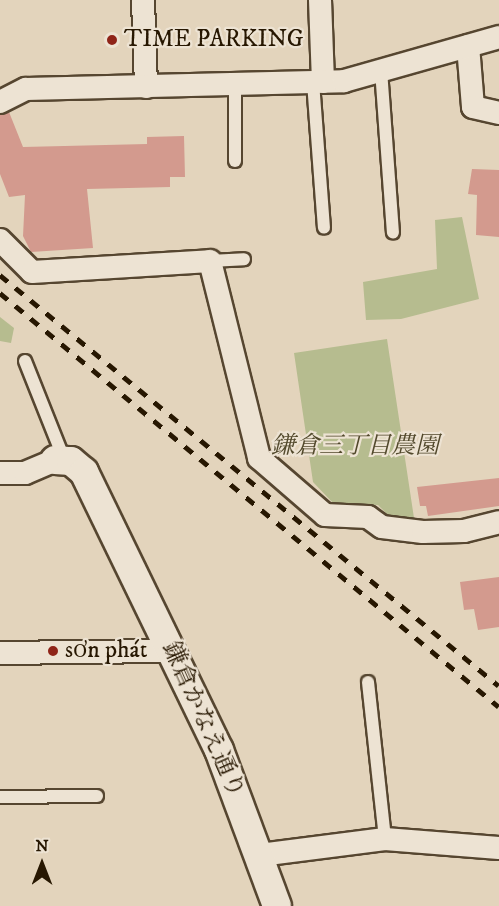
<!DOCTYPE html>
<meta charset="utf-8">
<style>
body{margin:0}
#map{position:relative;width:499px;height:906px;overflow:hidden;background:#e3d4bc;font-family:"IM FELL DW Pica","Noto Serif JP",serif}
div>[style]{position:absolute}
.green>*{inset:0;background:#b6bc8f}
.building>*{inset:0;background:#d39a8e}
.roads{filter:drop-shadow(2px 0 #564630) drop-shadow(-2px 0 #564630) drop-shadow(0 2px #564630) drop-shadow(0 -2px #564630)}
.service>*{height:12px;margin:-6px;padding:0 6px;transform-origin:6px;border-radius:6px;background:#ede3d3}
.minor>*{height:22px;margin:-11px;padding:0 11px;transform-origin:11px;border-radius:11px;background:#ede3d3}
.tertiary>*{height:28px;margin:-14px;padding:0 14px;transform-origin:14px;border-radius:14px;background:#ede3d3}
.rail>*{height:4.5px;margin-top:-2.25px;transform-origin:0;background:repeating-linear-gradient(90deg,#271701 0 10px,transparent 0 20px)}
.dots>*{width:16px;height:16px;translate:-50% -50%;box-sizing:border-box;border:3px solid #ede3d3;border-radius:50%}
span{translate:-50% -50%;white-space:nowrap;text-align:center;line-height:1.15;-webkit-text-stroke:4.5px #ede3d3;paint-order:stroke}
.poi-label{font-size:24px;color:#271701}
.left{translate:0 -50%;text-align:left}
.park-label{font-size:24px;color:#52492c;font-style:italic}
.street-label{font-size:24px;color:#271701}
.north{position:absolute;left:12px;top:834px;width:60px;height:60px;-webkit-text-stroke:4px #ede3d3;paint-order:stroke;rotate:0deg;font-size:16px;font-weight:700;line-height:24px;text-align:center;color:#271701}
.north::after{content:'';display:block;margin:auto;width:21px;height:27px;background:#271701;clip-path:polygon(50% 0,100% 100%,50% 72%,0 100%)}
</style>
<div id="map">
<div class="green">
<div style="clip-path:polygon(462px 217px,479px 299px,401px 319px,366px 320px,363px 282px,437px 269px,435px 220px)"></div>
<div style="clip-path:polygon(0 317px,14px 328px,11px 343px,0 341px)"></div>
<div style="clip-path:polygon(387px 339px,414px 518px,389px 516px,378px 505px,333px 503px,313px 482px,294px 353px)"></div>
</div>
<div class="building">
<div style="clip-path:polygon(9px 112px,23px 147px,147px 144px,147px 137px,184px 136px,185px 177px,170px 177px,170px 187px,87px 189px,93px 248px,31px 252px,23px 236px,25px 195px,9px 197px,0 174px,0 115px)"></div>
<div style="clip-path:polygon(472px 169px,499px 170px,499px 237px,476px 235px,477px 195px,468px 194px)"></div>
<div style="clip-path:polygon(499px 478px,499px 506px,428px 516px,426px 506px,420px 506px,417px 487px)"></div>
<div style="clip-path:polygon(499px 577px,499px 627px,478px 630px,474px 609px,464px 610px,460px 582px)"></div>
</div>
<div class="roads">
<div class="service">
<div style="left:381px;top:70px;width:163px;rotate:85.8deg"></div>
<div style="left:313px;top:82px;width:146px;rotate:85.7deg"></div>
<div style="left:235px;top:85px;width:76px;rotate:90deg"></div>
<div style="left:210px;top:261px;width:34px;rotate:-3deg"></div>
<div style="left:25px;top:361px;width:105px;rotate:68.3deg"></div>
<div style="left:368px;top:682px;width:158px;rotate:83.8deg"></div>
<div style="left:0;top:797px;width:97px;rotate:-0.6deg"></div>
</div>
<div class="minor">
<div style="left:143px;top:0;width:87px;rotate:88deg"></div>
<div style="left:320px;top:0;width:82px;rotate:87.9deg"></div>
<div style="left:468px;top:46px;width:61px;rotate:85.3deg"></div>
<div style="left:473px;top:107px;width:27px;rotate:13deg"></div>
<div style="left:0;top:102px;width:29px;rotate:-27deg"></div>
<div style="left:26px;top:89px;width:318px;rotate:-1.4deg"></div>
<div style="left:344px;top:81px;width:161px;rotate:-15.8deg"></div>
<div style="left:0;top:240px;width:45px;rotate:45deg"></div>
<div style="left:32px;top:272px;width:178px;rotate:-3.5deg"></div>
<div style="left:210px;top:261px;width:203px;rotate:76deg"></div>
<div style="left:259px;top:458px;width:87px;rotate:40.8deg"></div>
<div style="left:325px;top:515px;width:43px;rotate:2.7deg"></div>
<div style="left:368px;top:517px;width:17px;rotate:36deg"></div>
<div style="left:382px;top:527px;width:41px;rotate:7deg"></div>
<div style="left:423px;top:532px;width:41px;rotate:-1.4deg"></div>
<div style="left:464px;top:531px;width:36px;rotate:-14deg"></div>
<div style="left:0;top:473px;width:25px"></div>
<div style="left:25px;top:473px;width:33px;rotate:-23deg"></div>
<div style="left:0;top:653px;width:174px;rotate:-0.7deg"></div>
<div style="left:260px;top:855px;width:126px;rotate:-7.3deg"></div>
<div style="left:385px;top:839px;width:114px;rotate:4.5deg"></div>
</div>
<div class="tertiary">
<div style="left:55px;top:460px;width:16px;rotate:4deg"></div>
<div style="left:71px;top:461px;width:17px;rotate:40deg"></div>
<div style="left:84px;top:472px;width:309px;rotate:64.1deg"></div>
<div style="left:219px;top:750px;width:166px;rotate:69.6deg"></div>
</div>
</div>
<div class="rail">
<div style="left:0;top:275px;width:646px;rotate:39.48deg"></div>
<div style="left:0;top:293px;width:648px;rotate:39.68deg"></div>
</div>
<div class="dots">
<div style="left:112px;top:40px;background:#8f2418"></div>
<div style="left:53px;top:651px;background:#8f2418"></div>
</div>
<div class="poi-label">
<span class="left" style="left:124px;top:40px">TIME PARKING</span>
<span class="left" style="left:65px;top:651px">sơn phát</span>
</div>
<div class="park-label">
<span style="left:355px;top:447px">鎌倉三丁目農園</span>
</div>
<div class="street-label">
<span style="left:203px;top:720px;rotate:66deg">鎌倉かなえ通り</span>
</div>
<div class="north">N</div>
</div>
